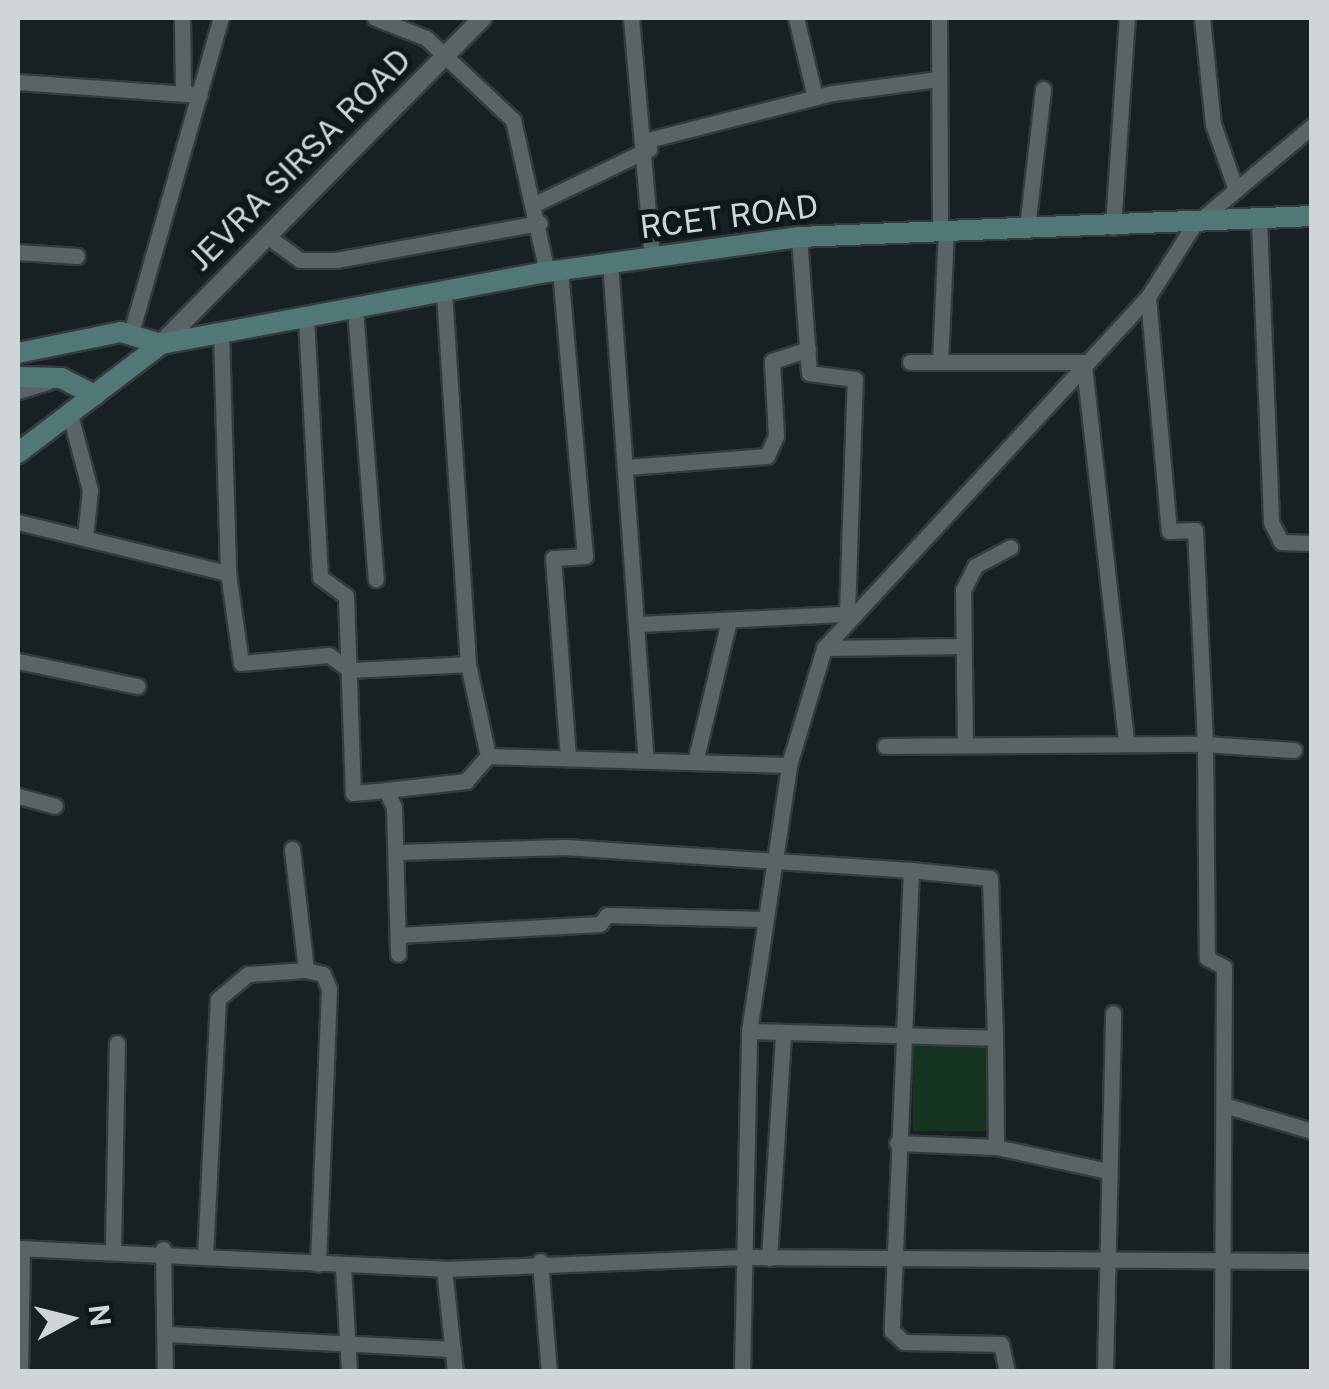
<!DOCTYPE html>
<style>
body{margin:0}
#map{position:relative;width:1329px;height:1389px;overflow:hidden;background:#172022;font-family:"Public Sans",sans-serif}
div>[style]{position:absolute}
.green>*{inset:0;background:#14341f;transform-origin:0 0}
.roads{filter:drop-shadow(2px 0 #353b3d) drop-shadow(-2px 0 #353b3d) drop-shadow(0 2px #353b3d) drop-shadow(0 -2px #353b3d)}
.minor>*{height:15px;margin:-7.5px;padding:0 7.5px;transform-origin:7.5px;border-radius:7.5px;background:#5a6467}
.tertiary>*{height:18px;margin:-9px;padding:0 9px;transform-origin:9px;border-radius:9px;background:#5a6467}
.secondary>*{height:20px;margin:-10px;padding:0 10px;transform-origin:10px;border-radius:10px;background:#507877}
span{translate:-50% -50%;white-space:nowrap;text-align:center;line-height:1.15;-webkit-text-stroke:10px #0e1719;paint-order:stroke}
.street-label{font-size:32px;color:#d0d5d7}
.frame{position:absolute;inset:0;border:20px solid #d0d5d7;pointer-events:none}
.north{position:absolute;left:20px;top:1269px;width:100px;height:100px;-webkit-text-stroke:8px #0e1719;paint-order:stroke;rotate:83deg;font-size:28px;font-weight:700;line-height:40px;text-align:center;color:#d0d5d7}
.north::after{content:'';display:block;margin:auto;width:35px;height:45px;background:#d0d5d7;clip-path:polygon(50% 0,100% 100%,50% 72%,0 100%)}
</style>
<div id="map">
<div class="green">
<div style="left:913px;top:1045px;width:74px;height:86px"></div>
</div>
<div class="roads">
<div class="minor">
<div style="left:182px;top:18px;width:76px;rotate:89.2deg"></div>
<div style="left:375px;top:18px;width:55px;rotate:21.4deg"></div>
<div style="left:426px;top:38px;width:120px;rotate:43.3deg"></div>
<div style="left:513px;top:120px;width:156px;rotate:77.4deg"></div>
<div style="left:631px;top:18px;width:240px;rotate:85deg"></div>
<div style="left:796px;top:18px;width:81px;rotate:76.5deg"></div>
<div style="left:939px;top:18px;width:211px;rotate:89.7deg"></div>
<div style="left:1202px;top:18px;width:107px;rotate:84.1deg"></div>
<div style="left:1213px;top:124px;width:70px;rotate:70.8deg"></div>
<div style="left:18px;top:82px;width:182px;rotate:4.1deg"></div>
<div style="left:648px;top:140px;width:191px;rotate:-14.3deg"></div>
<div style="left:833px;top:93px;width:106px;rotate:-7.6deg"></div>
<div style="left:535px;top:204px;width:127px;rotate:-25.8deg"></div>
<div style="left:1259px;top:220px;width:302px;rotate:87.7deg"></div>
<div style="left:1271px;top:522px;width:22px;rotate:63deg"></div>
<div style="left:1281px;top:542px;width:31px;rotate:2deg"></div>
<div style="left:1113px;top:227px;width:209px;rotate:-86.2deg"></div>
<div style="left:1027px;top:228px;width:140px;rotate:-83.4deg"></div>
<div style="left:267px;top:236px;width:41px;rotate:36deg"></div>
<div style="left:300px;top:260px;width:36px"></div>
<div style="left:336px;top:260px;width:207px;rotate:-10.3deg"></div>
<div style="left:18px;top:252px;width:59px;rotate:3.9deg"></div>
<div style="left:610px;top:262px;width:499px;rotate:85.9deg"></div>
<div style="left:560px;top:270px;width:287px;rotate:85deg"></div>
<div style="left:585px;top:556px;width:32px;rotate:176deg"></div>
<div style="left:553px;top:558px;width:201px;rotate:85.7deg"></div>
<div style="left:1148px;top:297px;width:235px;rotate:84.9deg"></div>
<div style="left:1169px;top:531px;width:26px;rotate:-2deg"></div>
<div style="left:1195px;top:530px;width:214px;rotate:87.3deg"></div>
<div style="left:1205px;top:744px;width:89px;rotate:3.9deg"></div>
<div style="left:355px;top:309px;width:271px;rotate:85.6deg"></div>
<div style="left:306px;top:318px;width:259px;rotate:86.9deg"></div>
<div style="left:320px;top:577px;width:32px;rotate:36deg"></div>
<div style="left:346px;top:596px;width:197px;rotate:88deg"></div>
<div style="left:353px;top:793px;width:33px;rotate:-5deg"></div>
<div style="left:386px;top:790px;width:19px;rotate:65deg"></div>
<div style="left:394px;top:807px;width:147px;rotate:88.4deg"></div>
<div style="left:131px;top:333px;width:328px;rotate:-74.1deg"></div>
<div style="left:221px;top:333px;width:240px;rotate:88.3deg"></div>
<div style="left:910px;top:362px;width:178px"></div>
<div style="left:940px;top:362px;width:133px;rotate:-87.4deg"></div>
<div style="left:1084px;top:366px;width:378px;rotate:83.6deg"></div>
<div style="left:18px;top:391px;width:30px;rotate:-17deg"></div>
<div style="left:69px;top:411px;width:82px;rotate:75.1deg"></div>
<div style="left:90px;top:490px;width:47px;rotate:96.1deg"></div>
<div style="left:628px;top:467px;width:139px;rotate:-4.5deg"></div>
<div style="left:767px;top:456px;width:22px;rotate:-66deg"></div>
<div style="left:776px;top:436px;width:75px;rotate:-93.1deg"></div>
<div style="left:772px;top:361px;width:38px;rotate:-18deg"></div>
<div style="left:18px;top:522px;width:216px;rotate:13.7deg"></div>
<div style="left:228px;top:573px;width:91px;rotate:81.8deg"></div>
<div style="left:241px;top:663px;width:88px;rotate:-5.2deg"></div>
<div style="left:329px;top:655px;width:26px;rotate:36deg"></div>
<div style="left:350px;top:670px;width:118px;rotate:-2.9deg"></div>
<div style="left:468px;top:664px;width:372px;rotate:-93.7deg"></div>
<div style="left:639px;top:624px;width:208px;rotate:-2.8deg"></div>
<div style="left:847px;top:614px;width:235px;rotate:-88.1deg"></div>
<div style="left:855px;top:379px;width:46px;rotate:-172.6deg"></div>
<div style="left:809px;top:373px;width:136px;rotate:-94.2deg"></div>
<div style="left:824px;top:648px;width:139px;rotate:-0.8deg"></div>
<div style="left:18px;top:661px;width:122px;rotate:11.9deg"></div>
<div style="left:468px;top:664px;width:94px;rotate:77.7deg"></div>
<div style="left:965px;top:745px;width:155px;rotate:-90.7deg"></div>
<div style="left:963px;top:590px;width:27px;rotate:-63deg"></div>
<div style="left:975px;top:566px;width:40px;rotate:-28deg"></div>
<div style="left:885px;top:746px;width:320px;rotate:-0.4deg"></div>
<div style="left:1205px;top:744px;width:214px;rotate:89.5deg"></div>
<div style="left:1207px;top:958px;width:19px;rotate:28deg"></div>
<div style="left:1224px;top:967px;width:405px;rotate:90.3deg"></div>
<div style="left:695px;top:762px;width:146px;rotate:-76.5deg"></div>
<div style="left:386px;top:790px;width:81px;rotate:-6.4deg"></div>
<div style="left:466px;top:781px;width:33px;rotate:-49deg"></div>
<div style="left:488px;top:756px;width:301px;rotate:1.7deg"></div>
<div style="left:18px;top:796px;width:38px;rotate:15deg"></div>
<div style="left:397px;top:852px;width:168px;rotate:-1.7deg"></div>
<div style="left:565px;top:847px;width:347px;rotate:3.8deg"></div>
<div style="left:911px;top:870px;width:461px;rotate:92.4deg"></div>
<div style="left:892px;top:1331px;width:16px;rotate:43deg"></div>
<div style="left:904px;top:1342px;width:97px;rotate:1.2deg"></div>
<div style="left:1001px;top:1344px;width:29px;rotate:78deg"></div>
<div style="left:911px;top:870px;width:79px;rotate:5.8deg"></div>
<div style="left:990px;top:878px;width:160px;rotate:88.2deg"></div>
<div style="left:398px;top:935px;width:202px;rotate:-3.1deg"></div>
<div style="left:600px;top:924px;width:11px;rotate:-52deg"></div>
<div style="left:607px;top:915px;width:156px;rotate:1.5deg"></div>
<div style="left:306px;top:970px;width:17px;rotate:13deg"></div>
<div style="left:323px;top:974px;width:16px;rotate:68deg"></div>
<div style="left:329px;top:989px;width:275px;rotate:92.3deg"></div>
<div style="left:749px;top:1031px;width:246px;rotate:1.6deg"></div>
<div style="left:995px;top:1038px;width:109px;rotate:89.5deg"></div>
<div style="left:996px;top:1147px;width:99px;rotate:-177.7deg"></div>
<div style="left:1227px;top:1106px;width:89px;rotate:16.4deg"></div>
<div style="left:996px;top:1147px;width:115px;rotate:12.1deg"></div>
<div style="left:18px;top:1248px;width:427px;rotate:2.8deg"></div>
<div style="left:444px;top:1269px;width:299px;rotate:-2.3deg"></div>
<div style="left:743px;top:1257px;width:569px;rotate:0.4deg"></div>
<div style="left:113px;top:1249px;width:206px;rotate:-88.9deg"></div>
<div style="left:163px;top:1249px;width:123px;rotate:89.1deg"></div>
<div style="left:205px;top:1255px;width:256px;rotate:-87.1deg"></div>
<div style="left:218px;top:999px;width:39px;rotate:-40deg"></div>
<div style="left:248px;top:974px;width:58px;rotate:-3.9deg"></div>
<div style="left:306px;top:970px;width:122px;rotate:-96.6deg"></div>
<div style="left:769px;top:1258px;width:225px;rotate:-86.4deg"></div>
<div style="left:540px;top:1261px;width:111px;rotate:85.4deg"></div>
<div style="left:343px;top:1267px;width:105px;rotate:86.7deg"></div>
<div style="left:444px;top:1269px;width:104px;rotate:83.9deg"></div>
<div style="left:166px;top:1334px;width:287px;rotate:3deg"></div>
<div style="left:20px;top:1372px;width:124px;rotate:-89.1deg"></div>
<div style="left:742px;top:1372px;width:341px;rotate:-88.8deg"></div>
<div style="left:749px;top:1031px;width:269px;rotate:-81.4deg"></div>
<div style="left:789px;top:765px;width:122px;rotate:-73.3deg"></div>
<div style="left:824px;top:648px;width:478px;rotate:-47.3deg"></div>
<div style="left:1148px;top:297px;width:84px;rotate:-57.6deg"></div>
<div style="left:1193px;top:226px;width:155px;rotate:-40deg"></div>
<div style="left:1105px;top:1372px;width:359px;rotate:-88.7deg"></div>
</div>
<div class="tertiary">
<div style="left:161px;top:344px;width:458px;rotate:-45.4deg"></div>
</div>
<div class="secondary">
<div style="left:18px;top:353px;width:105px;rotate:-11.5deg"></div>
<div style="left:121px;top:332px;width:42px;rotate:16.7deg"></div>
<div style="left:18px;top:377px;width:43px;rotate:1.3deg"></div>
<div style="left:61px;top:378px;width:38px;rotate:27deg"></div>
<div style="left:18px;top:453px;width:180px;rotate:-37.3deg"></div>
<div style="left:161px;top:344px;width:393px;rotate:-10.6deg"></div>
<div style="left:547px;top:272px;width:254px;rotate:-7.9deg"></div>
<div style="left:799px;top:237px;width:513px;rotate:-2.34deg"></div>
</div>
</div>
<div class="street-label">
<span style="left:300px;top:160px;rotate:-45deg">JEVRA SIRSA ROAD</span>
<span style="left:729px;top:217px;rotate:-7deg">RCET ROAD</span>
</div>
<div class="frame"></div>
<div class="north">N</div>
</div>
